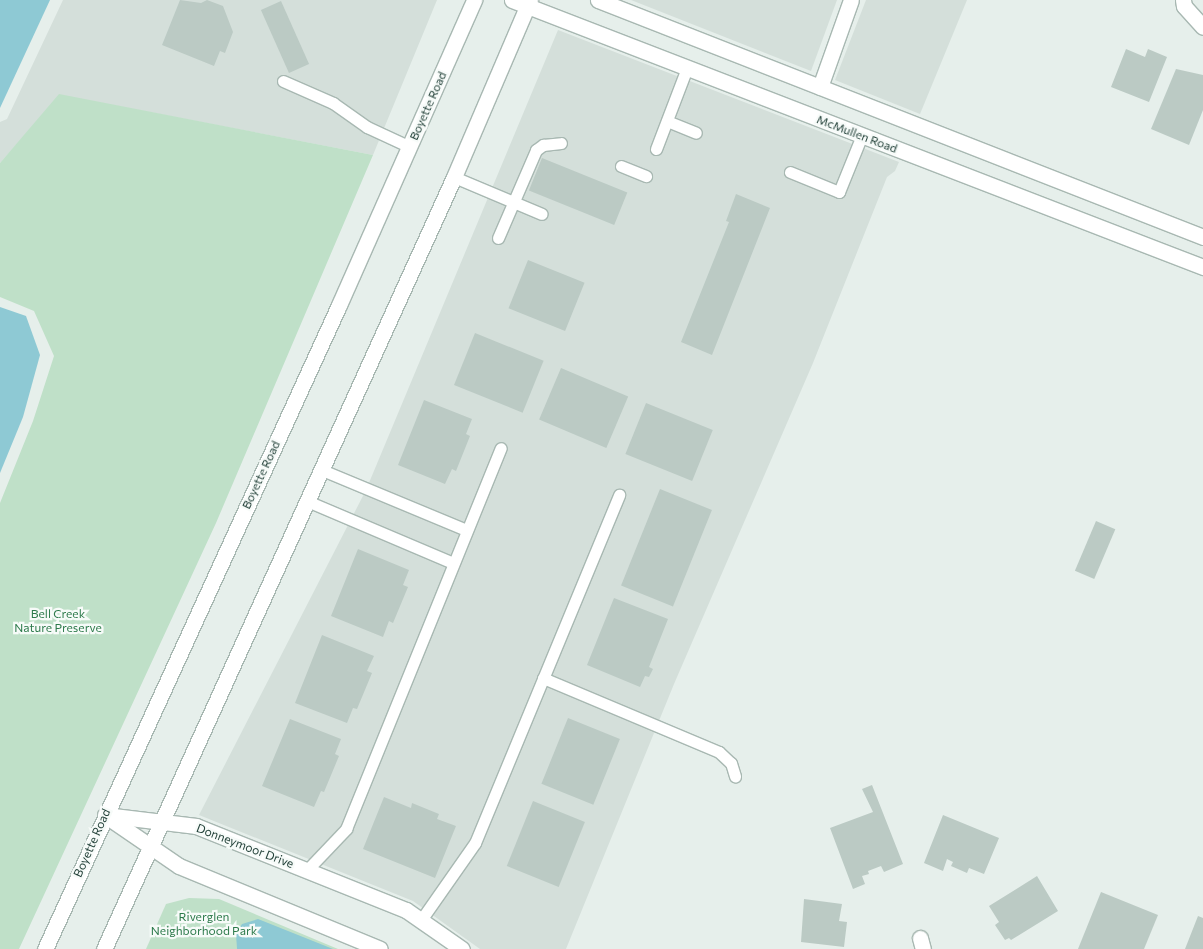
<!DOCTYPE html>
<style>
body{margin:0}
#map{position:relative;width:1203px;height:949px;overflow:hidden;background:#e6efeb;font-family:Commissioner,sans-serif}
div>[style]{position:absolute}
.built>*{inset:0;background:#d4dfda}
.green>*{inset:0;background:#bfe0c8}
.water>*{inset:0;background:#8ec9d4}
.building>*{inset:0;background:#bbcac4;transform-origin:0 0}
.roads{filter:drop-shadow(1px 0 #a8b8b2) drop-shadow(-1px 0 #a8b8b2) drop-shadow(0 1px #a8b8b2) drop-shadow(0 -1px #a8b8b2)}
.lane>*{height:11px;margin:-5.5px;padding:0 5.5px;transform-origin:5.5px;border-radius:5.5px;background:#fff}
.street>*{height:15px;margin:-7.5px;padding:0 7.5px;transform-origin:7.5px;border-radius:7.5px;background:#fff}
.secondary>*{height:15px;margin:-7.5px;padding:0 7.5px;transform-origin:7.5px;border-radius:7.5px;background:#fff}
span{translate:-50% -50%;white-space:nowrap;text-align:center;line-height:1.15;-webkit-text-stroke:4.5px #f7fbf9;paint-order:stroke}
.street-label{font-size:12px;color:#24423a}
.park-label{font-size:12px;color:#2d7a4b}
</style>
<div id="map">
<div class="built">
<div style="clip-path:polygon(63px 0,437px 0,373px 155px,60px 95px,0 163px,0 122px,7px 119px)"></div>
<div style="clip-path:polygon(631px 0,837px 0,811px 71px)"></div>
<div style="clip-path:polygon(866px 0,967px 0,920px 114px,835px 80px)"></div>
<div style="clip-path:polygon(558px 30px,899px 162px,895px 171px,887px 177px,813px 363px,674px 684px,566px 949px,480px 949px,413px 901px,199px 815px,366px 490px)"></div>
</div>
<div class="green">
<div style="clip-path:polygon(59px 94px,373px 155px,216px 523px,19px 949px,0 949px,0 503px,33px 421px,54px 356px,34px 311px,0 297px,0 163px)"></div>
<div style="clip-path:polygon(189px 898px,219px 899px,338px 949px,146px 949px,166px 904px)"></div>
</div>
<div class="water">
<div style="clip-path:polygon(0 0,50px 0,0 108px)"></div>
<div style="clip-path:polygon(0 307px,26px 316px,40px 355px,23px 417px,0 473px)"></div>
<div style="clip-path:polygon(258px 919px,333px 949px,237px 949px,236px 934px,242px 924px)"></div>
</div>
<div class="building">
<div style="clip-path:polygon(180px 0,201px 3px,207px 0,223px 6px,233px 32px,225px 53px,220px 51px,214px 66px,162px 45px)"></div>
<div style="left:281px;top:1px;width:69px;height:22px;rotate:66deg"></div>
<div style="clip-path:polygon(1126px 49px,1145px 57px,1148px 49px,1167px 57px,1149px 102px,1111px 87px)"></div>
<div style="clip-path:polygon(1176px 69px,1203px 75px,1203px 110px,1189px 145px,1151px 129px)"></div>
<div style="left:542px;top:158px;width:92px;height:35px;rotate:22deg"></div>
<div style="clip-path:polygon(736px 194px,770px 208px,712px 355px,681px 342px,729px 222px,726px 221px)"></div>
<div style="left:528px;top:260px;width:61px;height:52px;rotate:22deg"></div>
<div style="left:475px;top:333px;width:74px;height:56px;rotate:22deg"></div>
<div style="left:561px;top:368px;width:73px;height:56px;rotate:23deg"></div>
<div style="clip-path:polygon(424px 400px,472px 419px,466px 434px,470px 436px,456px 471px,452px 469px,445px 484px,398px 465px)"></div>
<div style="left:646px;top:403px;width:72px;height:55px;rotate:22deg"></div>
<div style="left:660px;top:489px;width:56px;height:104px;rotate:22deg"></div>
<div style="left:1096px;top:521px;width:21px;height:54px;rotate:23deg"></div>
<div style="clip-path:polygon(358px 549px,409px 570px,403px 585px,408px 587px,393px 623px,389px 621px,383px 637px,331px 616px)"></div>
<div style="clip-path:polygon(614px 598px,668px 619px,649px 667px,653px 669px,649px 677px,645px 676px,640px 687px,587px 665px)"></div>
<div style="clip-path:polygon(322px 635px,374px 656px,367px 671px,372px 673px,357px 709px,353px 708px,347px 723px,295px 703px)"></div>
<div style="left:568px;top:718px;width:56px;height:71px;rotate:22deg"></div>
<div style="clip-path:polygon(290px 719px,341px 739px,335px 754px,339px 756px,324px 792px,321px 791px,314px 807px,262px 786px)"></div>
<div style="clip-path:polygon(872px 785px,903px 864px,884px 872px,881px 866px,868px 871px,869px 874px,862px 876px,865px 884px,853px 889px,830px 828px,873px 812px,862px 789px)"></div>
<div style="clip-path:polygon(384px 797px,411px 808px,412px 803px,439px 814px,437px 819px,456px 826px,435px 878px,363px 849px)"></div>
<div style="left:533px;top:801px;width:56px;height:70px;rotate:22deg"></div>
<div style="clip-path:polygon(943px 815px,999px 838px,984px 874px,969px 868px,967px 873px,951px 866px,953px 862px,947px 859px,943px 871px,924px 863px)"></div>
<div style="clip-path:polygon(1037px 876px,1058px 911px,1011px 940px,1009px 938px,1005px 940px,995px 925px,999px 922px,989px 906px)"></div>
<div style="clip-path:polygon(1101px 892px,1158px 915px,1144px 949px,1078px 949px)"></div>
<div style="clip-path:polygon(804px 899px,842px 904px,839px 921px,847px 922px,844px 947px,801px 942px)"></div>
<div style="clip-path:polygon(1198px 916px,1203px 918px,1203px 949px,1185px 949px)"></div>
</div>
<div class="roads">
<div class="lane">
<div style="left:283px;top:81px;width:55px;rotate:23.7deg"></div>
<div style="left:333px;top:103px;width:42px;rotate:35.2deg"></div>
<div style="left:367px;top:127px;width:47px;rotate:24.9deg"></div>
<div style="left:667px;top:121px;width:31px;rotate:22deg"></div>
<div style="left:656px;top:149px;width:87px;rotate:-69.1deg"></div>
<div style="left:621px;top:166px;width:27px;rotate:22deg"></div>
<div style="left:790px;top:172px;width:53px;rotate:22.2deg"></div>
<div style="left:839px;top:192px;width:61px;rotate:-68deg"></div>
<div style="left:454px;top:177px;width:95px;rotate:22.8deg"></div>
<div style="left:498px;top:238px;width:96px;rotate:-66.6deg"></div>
<div style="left:536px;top:150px;width:9px;rotate:-36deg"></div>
<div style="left:543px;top:145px;width:18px;rotate:-6deg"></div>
<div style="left:322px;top:470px;width:156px;rotate:22.6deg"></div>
<div style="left:307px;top:501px;width:159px;rotate:23deg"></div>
<div style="left:543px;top:678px;width:191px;rotate:22.8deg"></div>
<div style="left:719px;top:752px;width:16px;rotate:43deg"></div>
<div style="left:731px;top:763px;width:14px;rotate:73deg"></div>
<div style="left:307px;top:870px;width:57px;rotate:-46.4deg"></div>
<div style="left:346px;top:829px;width:411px;rotate:-67.9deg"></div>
<div style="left:421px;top:920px;width:94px;rotate:-55deg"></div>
<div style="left:475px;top:843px;width:377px;rotate:-67.5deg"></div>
</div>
<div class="street">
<div style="left:1183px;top:0;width:6px;rotate:81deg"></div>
<div style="left:1184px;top:6px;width:28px;rotate:48deg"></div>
<div style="left:820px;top:87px;width:92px;rotate:-70.4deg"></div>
<div style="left:920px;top:938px;width:11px;rotate:75deg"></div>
</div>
<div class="secondary">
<div style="left:512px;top:0;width:741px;rotate:21.13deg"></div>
<div style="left:598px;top:0;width:650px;rotate:21.39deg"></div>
<div style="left:105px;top:815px;width:92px;rotate:6.9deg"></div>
<div style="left:196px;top:826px;width:226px;rotate:21.8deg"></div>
<div style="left:406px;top:910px;width:68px;rotate:34.9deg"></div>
<div style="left:106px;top:816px;width:88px;rotate:34.4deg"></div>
<div style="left:179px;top:866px;width:217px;rotate:22.4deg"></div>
<div style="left:45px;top:949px;width:708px;rotate:-65.46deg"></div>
<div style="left:339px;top:305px;width:334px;rotate:-66.1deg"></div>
<div style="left:104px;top:949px;width:848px;rotate:-65.61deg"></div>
<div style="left:454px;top:177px;width:193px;rotate:-66.8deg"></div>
</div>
</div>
<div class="street-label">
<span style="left:428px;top:106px;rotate:-66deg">Boyette Road</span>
<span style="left:857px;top:134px;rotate:21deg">McMullen Road</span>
<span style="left:261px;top:475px;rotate:-65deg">Boyette Road</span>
<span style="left:92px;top:843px;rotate:-66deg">Boyette Road</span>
<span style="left:245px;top:846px;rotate:21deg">Donneymoor Drive</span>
</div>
<div class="park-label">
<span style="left:58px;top:621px">Bell Creek<br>Nature Preserve</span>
<span style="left:204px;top:924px">Riverglen<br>Neighborhood Park</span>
</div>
</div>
